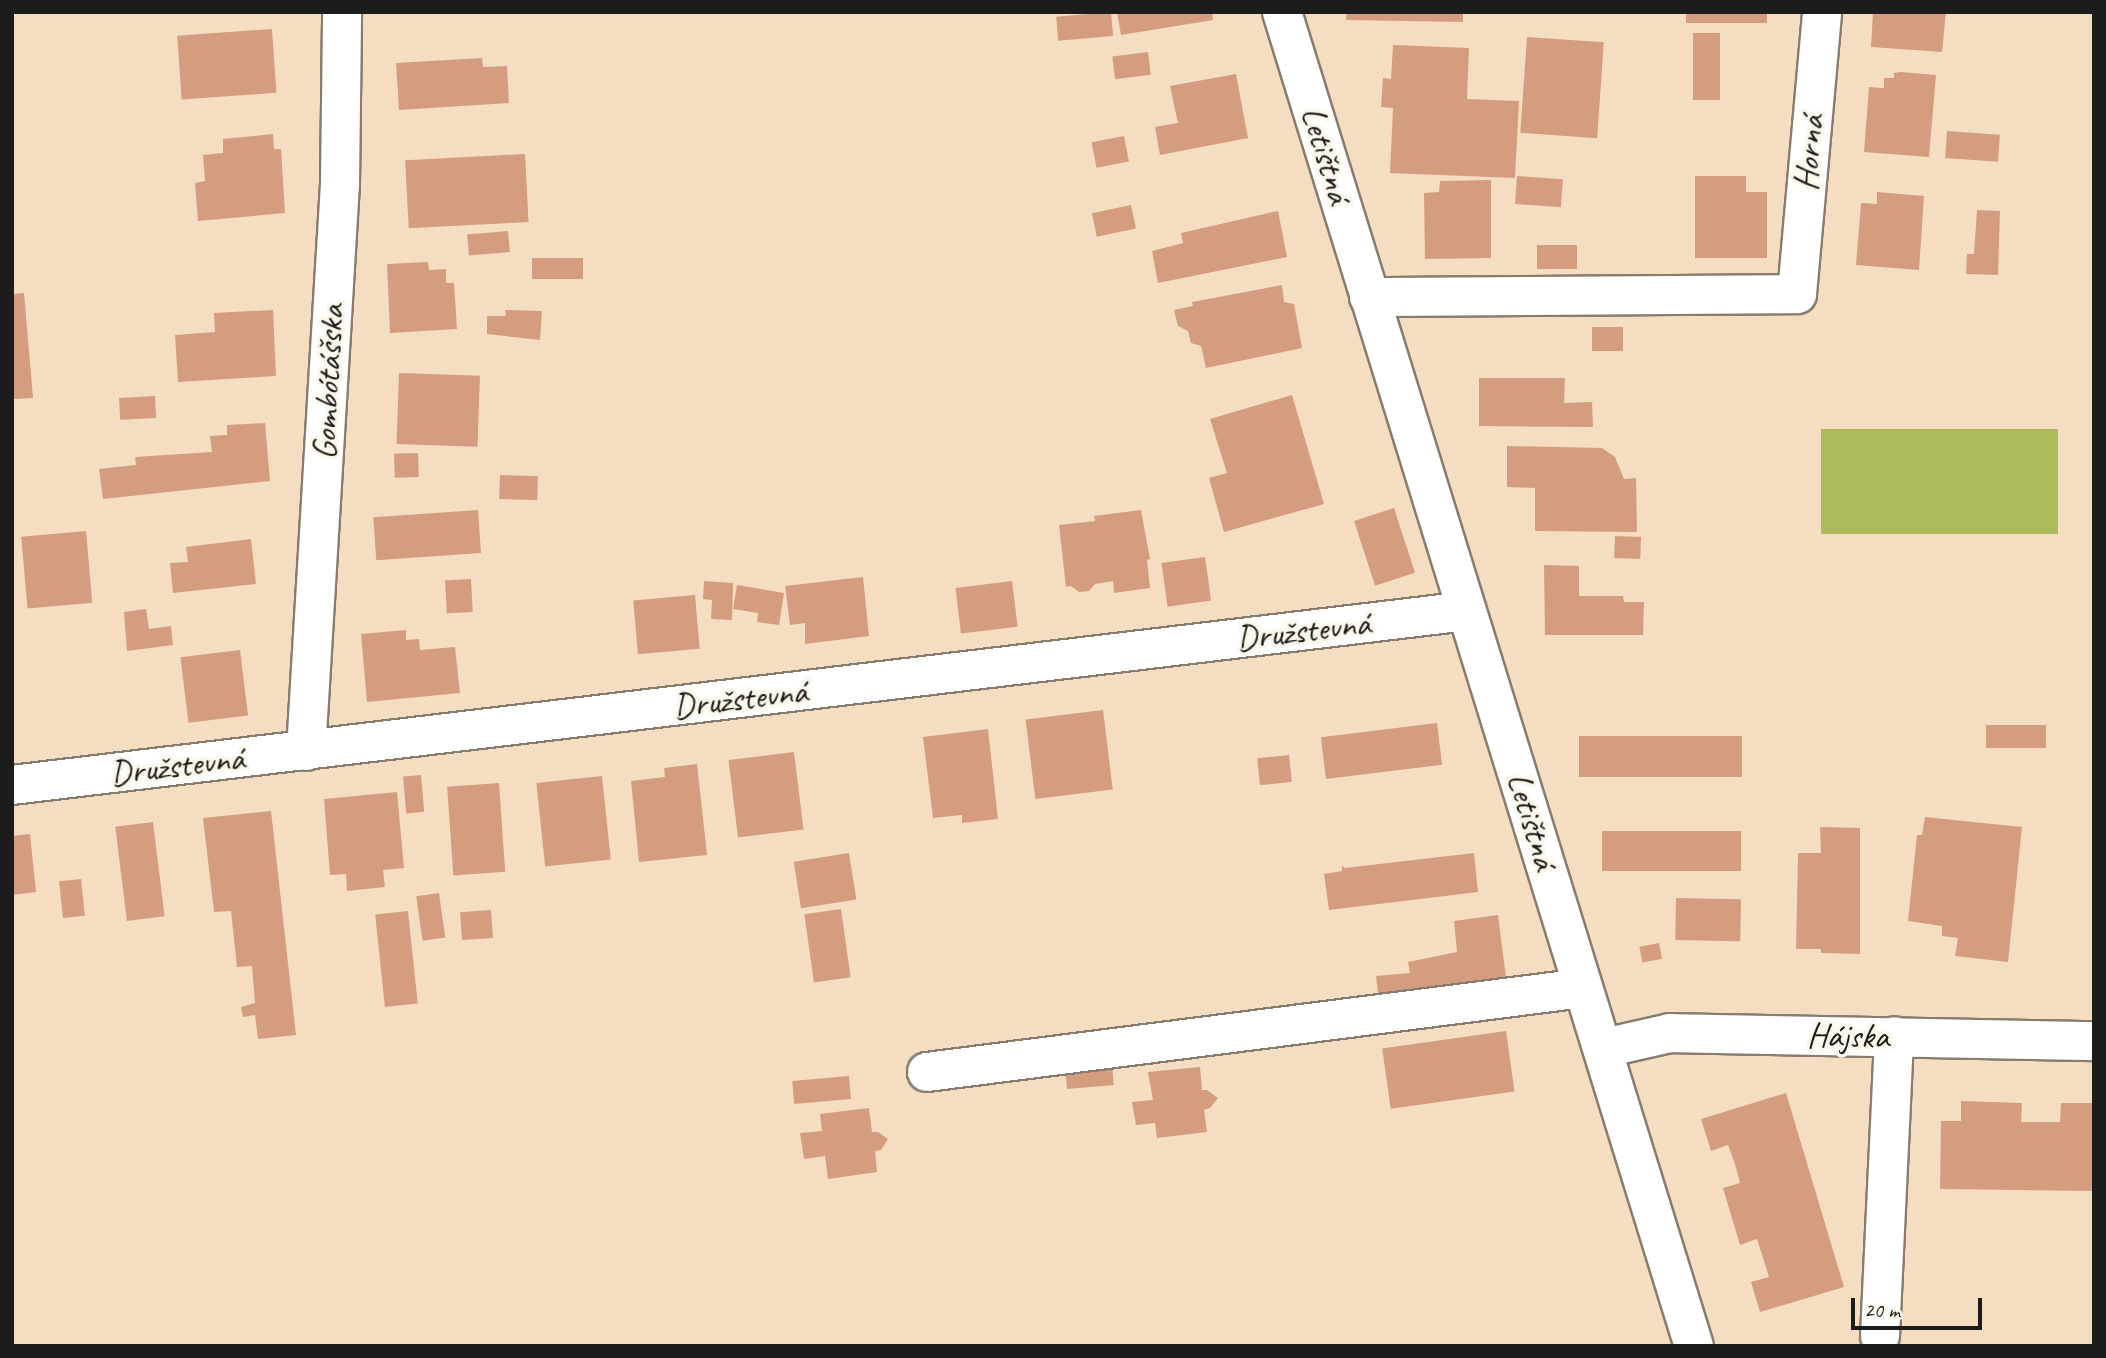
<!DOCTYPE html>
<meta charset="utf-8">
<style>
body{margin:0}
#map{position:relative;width:2106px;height:1358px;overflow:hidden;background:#f5ddc1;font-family:Caveat,sans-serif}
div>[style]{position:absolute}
.green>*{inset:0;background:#aebb5d;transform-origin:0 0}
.building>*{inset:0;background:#d49d80;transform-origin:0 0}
.roads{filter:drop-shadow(2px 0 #887c6e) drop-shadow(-2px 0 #887c6e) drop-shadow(0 2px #887c6e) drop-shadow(0 -2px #887c6e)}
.minor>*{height:38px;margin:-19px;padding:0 19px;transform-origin:19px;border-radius:19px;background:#fff}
span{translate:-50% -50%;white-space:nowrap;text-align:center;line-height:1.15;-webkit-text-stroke:7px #fbf7ec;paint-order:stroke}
.street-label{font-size:35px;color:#1c1c1c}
.frame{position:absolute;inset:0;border:14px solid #1c1c1c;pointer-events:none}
.scale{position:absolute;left:1851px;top:1298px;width:131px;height:32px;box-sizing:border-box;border:4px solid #1c1c1c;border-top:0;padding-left:9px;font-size:21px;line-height:24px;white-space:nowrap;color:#1c1c1c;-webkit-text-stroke:5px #fbf7ec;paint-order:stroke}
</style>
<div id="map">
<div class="green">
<div style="left:1821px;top:429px;width:237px;height:105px"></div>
</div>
<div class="building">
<div style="left:1111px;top:12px;width:24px;height:55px;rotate:85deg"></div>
<div style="clip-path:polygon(1117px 12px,1212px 12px,1213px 20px,1121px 35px)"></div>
<div style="clip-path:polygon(1347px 12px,1463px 12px,1463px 22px,1346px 20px)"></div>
<div style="left:1686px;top:12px;width:81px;height:11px"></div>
<div style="clip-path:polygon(1873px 12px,1946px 12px,1942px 52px,1871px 47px)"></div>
<div style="left:272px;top:29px;width:64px;height:95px;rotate:86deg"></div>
<div style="left:1720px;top:33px;width:67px;height:27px;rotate:90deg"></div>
<div style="left:1527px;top:37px;width:77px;height:96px;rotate:4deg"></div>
<div style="clip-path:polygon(1393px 45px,1469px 48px,1467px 99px,1519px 101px,1515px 178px,1390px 173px,1393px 108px,1381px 107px,1383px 78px,1391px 79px)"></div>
<div style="left:1148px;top:52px;width:23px;height:36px;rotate:83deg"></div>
<div style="clip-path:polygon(482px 58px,483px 67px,507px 66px,509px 103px,399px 110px,396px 63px)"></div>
<div style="clip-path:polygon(1901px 72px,1936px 75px,1929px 157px,1864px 152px,1869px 87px,1884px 88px,1884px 78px,1894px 78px,1894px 73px)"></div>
<div style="clip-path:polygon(1236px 74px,1248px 138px,1160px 155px,1155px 127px,1178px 123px,1170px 86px)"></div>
<div style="left:1947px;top:131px;width:53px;height:27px;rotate:4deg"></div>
<div style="clip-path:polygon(273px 134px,274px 149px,281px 149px,285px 213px,198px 221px,195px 183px,205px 181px,203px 155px,223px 153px,223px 139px)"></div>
<div style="left:1124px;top:136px;width:26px;height:33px;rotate:79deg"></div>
<div style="left:525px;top:154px;width:68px;height:120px;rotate:87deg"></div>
<div style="left:1517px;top:176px;width:46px;height:28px;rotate:4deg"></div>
<div style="clip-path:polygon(1695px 176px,1746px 176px,1746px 192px,1767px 192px,1767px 258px,1695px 258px)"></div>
<div style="clip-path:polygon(1491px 180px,1491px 258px,1425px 259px,1424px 193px,1439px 192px,1440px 181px)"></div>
<div style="clip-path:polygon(1877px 192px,1924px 196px,1919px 270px,1856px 265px,1861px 203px,1877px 204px)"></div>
<div style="left:1131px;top:205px;width:24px;height:40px;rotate:78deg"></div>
<div style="clip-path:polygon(1977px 210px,2000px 211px,1998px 275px,1966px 274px,1967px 254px,1974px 254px)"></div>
<div style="clip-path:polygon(1278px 211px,1287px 257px,1158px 283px,1152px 251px,1183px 243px,1181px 233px)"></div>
<div style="left:508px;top:231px;width:21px;height:41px;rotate:85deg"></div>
<div style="left:1537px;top:245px;width:40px;height:24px"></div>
<div style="left:583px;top:258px;width:21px;height:51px;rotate:90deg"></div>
<div style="clip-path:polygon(428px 262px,429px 270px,446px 269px,446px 283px,454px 283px,457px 329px,390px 333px,387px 264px)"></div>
<div style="clip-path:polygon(1282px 285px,1284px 302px,1294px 304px,1302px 348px,1206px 368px,1201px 346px,1191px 343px,1188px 331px,1178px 326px,1174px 310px,1193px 306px,1192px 302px)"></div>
<div style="clip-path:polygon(24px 293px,33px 398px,12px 399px,12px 294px)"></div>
<div style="clip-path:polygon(273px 310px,276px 376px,178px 382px,175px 335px,215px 332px,214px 313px)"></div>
<div style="clip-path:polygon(505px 310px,542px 311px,540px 340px,487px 334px,487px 316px,506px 316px)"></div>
<div style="left:1592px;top:327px;width:31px;height:24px"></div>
<div style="left:399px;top:373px;width:81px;height:71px;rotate:2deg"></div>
<div style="clip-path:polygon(1479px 378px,1565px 378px,1564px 403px,1592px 402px,1593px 427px,1479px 426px)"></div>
<div style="clip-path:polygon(1292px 395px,1324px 504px,1224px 532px,1209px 478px,1227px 473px,1210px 419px)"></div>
<div style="left:155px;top:396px;width:22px;height:36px;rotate:87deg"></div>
<div style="clip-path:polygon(265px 423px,270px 481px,103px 499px,99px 469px,136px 465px,135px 457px,212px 452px,210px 436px,227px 435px,227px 425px)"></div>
<div style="clip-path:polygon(1507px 446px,1602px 448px,1615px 457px,1624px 479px,1636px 478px,1637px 532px,1535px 531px,1535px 488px,1507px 487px)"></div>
<div style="left:418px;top:453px;width:24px;height:24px;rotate:88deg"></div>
<div style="left:500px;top:475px;width:38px;height:24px;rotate:2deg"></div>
<div style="left:1394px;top:508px;width:68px;height:42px;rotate:72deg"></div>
<div style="left:478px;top:510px;width:43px;height:105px;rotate:86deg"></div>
<div style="clip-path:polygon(1141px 510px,1150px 559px,1147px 560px,1150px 588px,1114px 593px,1113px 581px,1095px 584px,1089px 591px,1079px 592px,1071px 586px,1066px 587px,1059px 525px,1095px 521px,1094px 516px)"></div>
<div style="left:86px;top:531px;width:72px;height:65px;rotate:85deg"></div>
<div style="left:1615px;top:536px;width:26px;height:22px;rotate:2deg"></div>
<div style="clip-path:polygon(251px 539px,256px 584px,173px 593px,170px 563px,188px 562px,186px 547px)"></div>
<div style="left:1205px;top:557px;width:44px;height:44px;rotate:82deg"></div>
<div style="clip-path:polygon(1544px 565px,1579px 566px,1579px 596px,1623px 596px,1624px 602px,1644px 602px,1643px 635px,1545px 635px)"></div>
<div style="clip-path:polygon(863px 577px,869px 636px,805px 644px,805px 623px,790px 625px,785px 586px)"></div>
<div style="left:471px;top:579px;width:33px;height:26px;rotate:87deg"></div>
<div style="clip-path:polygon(704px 581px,733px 583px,732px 620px,711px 619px,712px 600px,703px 599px)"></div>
<div style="left:1012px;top:581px;width:46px;height:57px;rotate:83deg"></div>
<div style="clip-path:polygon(737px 585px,784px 593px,779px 625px,757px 622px,758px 613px,733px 609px)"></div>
<div style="left:695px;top:595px;width:54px;height:62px;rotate:85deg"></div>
<div style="clip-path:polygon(146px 609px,149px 629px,171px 626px,173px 645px,127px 651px,124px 612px)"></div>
<div style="clip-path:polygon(406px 630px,406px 640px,419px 639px,420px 650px,455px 647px,460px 693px,367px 702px,361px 634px)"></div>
<div style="left:240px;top:650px;width:66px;height:60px;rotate:83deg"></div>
<div style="left:1103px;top:710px;width:80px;height:78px;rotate:83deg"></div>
<div style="left:1437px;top:723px;width:42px;height:117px;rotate:83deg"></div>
<div style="left:1986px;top:725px;width:60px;height:23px"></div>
<div style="clip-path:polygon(988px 729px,998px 819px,962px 823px,962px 815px,933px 818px,923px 737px)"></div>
<div style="left:1579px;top:736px;width:163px;height:41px"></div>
<div style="left:794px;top:752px;width:78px;height:66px;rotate:83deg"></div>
<div style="left:1289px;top:755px;width:27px;height:32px;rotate:84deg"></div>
<div style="clip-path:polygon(697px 764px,707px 855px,639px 862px,631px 781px,665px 777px,664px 768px)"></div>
<div style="left:421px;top:775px;width:37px;height:18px;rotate:85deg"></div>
<div style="left:602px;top:776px;width:84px;height:66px;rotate:84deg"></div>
<div style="left:499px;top:783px;width:89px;height:52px;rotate:86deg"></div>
<div style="clip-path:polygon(397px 792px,404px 868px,383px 870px,385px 887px,347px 891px,346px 874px,330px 875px,324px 799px)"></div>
<div style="clip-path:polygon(271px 811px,296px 1035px,258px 1039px,255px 1015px,243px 1017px,241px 1007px,255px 1003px,252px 966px,237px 967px,231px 911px,214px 912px,203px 818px)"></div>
<div style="clip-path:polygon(1925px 817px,2022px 827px,2008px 962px,1955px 956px,1958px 938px,1942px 936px,1942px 926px,1908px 921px,1917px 835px,1922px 835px)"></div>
<div style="left:153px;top:822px;width:95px;height:38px;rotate:83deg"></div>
<div style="clip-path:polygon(1820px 827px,1860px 828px,1860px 954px,1821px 953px,1821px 949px,1796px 949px,1798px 853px,1821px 853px)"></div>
<div style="left:1602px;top:831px;width:139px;height:40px"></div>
<div style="clip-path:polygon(30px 834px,36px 892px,12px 895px,12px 836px)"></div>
<div style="left:849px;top:853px;width:47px;height:56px;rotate:81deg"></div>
<div style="clip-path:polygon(1474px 853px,1478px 892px,1329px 910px,1324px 874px,1342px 871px,1342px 866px,1345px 868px)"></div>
<div style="left:81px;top:879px;width:37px;height:22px;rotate:84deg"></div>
<div style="left:439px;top:893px;width:45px;height:23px;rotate:82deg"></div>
<div style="left:1676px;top:898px;width:65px;height:42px;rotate:1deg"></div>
<div style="left:841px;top:909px;width:69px;height:37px;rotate:82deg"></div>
<div style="left:491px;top:910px;width:28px;height:31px;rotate:86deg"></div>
<div style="left:408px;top:911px;width:93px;height:33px;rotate:84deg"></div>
<div style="clip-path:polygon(1498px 915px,1507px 986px,1379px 1002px,1376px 976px,1410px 973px,1408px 962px,1457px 952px,1454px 921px)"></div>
<div style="left:1659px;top:943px;width:16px;height:20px;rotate:79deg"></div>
<div style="left:1506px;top:1031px;width:61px;height:125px;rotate:82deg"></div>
<div style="left:1112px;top:1064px;width:21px;height:47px;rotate:85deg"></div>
<div style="clip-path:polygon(1200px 1067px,1202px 1090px,1207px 1090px,1218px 1098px,1210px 1108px,1204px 1110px,1207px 1132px,1157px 1138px,1155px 1123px,1136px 1125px,1132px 1102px,1153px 1100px,1148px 1072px)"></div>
<div style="left:849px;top:1076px;width:23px;height:57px;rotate:85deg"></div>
<div style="clip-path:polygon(1786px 1093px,1844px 1287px,1760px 1312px,1751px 1282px,1769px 1277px,1757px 1239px,1740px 1245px,1723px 1188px,1740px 1183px,1735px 1164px,1728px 1145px,1711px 1151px,1701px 1119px)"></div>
<div style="clip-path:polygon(1961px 1101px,2022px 1103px,2021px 1122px,2060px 1122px,2061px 1103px,2094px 1103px,2094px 1191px,1940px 1189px,1941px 1121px,1961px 1121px)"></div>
<div style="clip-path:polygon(869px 1108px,872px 1132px,878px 1132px,888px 1139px,881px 1150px,875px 1151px,877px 1172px,828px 1179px,825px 1156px,804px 1159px,800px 1133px,822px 1131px,820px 1114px)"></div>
</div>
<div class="roads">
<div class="minor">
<div style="left:1282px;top:12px;width:1396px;rotate:72.84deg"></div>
<div style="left:1369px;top:297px;width:428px;rotate:-0.4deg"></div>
<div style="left:1797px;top:294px;width:283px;rotate:-84.9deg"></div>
<div style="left:306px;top:751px;width:568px;rotate:-86.57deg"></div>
<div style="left:340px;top:184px;width:172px;rotate:-89.3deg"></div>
<div style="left:12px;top:785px;width:1465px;rotate:-6.82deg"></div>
<div style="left:1604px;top:1048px;width:68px;rotate:-12.8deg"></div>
<div style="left:1670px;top:1033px;width:424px;rotate:1.1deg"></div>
<div style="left:927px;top:1072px;width:661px;rotate:-7.3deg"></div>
<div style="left:1880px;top:1336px;width:300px;rotate:-87.3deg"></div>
</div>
</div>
<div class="street-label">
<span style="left:1809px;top:153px;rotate:-85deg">Horná</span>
<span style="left:1326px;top:155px;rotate:73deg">Letištná</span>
<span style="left:328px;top:382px;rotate:-87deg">Gombótášska</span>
<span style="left:1303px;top:631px;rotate:-7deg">Družstevná</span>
<span style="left:740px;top:699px;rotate:-7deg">Družstevná</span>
<span style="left:177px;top:766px;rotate:-7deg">Družstevná</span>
<span style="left:1532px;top:821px;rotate:73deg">Letištná</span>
<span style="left:1848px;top:1036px;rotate:1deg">Hájska</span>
</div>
<div class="frame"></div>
<div class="scale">20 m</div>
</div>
